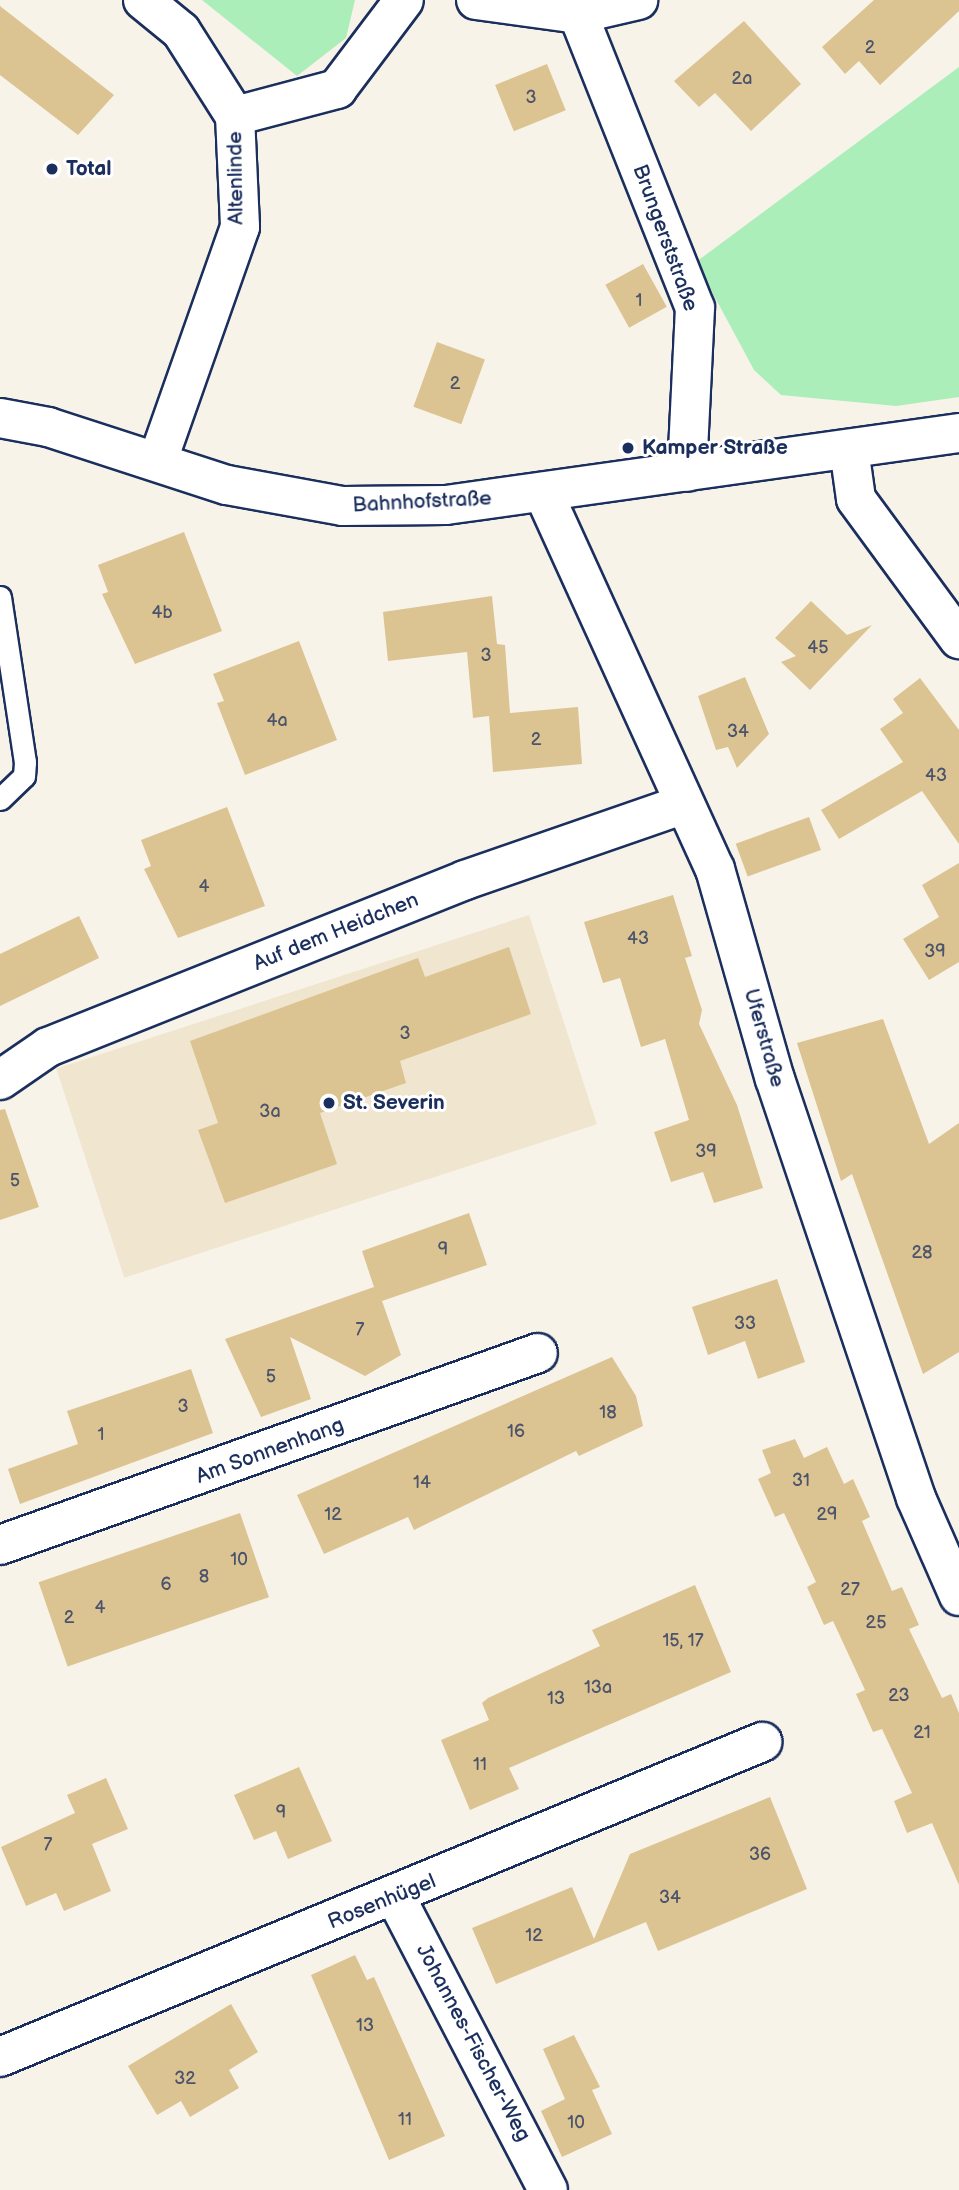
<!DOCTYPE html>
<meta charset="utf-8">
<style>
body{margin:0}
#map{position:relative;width:959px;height:2190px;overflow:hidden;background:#f8f3e9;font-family:"Balsamiq Sans",sans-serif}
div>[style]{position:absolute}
.built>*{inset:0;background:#f0e5cf;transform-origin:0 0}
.green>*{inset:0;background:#abeeb9}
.building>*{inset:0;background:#dcc392;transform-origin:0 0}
.roads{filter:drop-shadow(2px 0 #1b2f5e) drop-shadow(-2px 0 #1b2f5e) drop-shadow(0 2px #1b2f5e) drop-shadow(0 -2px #1b2f5e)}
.service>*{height:21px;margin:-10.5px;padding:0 10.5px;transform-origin:10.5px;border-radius:10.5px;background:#fff}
.minor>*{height:38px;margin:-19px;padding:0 19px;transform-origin:19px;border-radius:19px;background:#fff}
.tertiary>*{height:38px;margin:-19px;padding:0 19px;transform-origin:19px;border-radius:19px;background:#fff}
.dots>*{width:19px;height:19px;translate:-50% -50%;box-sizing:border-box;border:4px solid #fff;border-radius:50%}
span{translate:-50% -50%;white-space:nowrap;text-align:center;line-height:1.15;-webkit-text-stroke:6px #fff;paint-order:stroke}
.number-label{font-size:18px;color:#4b546b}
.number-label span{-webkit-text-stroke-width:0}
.poi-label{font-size:21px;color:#1b2f5e;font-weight:700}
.left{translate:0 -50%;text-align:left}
.street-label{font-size:21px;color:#1b2f5e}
</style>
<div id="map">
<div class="built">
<div style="left:529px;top:915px;width:220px;height:497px;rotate:72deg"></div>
</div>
<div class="green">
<div style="clip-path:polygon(202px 0,355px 0,346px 38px,297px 76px)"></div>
<div style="clip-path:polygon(959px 67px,959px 397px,896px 406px,781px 395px,754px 370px,696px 262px)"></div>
</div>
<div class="building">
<div style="clip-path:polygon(874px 0,959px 0,959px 11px,880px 85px,859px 61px,845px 74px,822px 47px)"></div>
<div style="clip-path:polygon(0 6px,114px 95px,78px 135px,0 75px)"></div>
<div style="clip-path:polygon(744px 21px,801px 84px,751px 131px,715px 93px,699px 107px,674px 81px)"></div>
<div style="left:547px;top:64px;width:50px;height:56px;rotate:68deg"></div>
<div style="left:643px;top:264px;width:49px;height:43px;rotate:61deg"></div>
<div style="left:437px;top:342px;width:51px;height:69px;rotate:20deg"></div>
<div style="clip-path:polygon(184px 532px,222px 631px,135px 664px,102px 594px,108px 592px,98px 565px)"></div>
<div style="clip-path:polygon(492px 596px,497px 644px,505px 645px,510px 713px,578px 707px,582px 764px,493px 772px,489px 716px,473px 718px,467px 652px,388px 661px,383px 612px)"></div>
<div style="clip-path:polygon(811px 601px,847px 635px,872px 625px,810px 690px,781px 662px,796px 656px,775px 638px)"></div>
<div style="clip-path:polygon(299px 641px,337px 740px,245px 775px,217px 703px,224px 701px,213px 674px)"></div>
<div style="clip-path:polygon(745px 677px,769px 734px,737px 768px,728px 747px,716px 750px,698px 696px)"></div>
<div style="clip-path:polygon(920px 678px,959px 730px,959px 844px,922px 791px,839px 839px,821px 810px,903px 762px,880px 729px,903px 713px,893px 699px)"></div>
<div style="clip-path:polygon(227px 807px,265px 906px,178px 938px,144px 869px,151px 866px,141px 840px)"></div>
<div style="left:809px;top:817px;width:35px;height:78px;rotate:70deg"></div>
<div style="clip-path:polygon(959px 863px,959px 962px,929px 980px,903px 939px,939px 917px,922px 885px)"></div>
<div style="clip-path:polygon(673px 895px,692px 956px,685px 958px,702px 1010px,699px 1024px,737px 1105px,763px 1188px,714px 1203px,703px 1172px,671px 1182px,654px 1132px,689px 1120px,665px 1039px,641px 1047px,620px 978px,603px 983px,584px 922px)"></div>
<div style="clip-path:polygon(79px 916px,99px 958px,0 1006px,0 954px)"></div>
<div style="clip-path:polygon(509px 947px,531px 1014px,400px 1061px,406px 1083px,320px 1113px,337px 1164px,225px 1203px,198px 1130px,218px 1123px,190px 1041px,418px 958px,425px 977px)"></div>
<div style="clip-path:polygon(883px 1019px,929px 1144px,959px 1123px,959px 1352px,923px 1374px,852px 1174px,841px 1181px,797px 1043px)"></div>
<div style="clip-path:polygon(5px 1109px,39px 1207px,0 1220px,0 1110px)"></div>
<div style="clip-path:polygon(469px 1213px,487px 1265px,382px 1301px,401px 1355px,365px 1376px,290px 1337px,311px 1399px,261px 1417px,225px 1339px,374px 1287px,362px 1251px)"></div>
<div style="clip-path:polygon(777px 1279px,805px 1362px,758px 1379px,745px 1341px,708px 1355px,692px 1307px)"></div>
<div style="clip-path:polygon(612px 1357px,636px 1396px,643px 1426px,579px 1456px,576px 1451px,414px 1530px,408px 1517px,324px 1554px,297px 1495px)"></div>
<div style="clip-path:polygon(191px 1369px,213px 1433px,20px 1504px,8px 1469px,78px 1444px,67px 1411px)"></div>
<div style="clip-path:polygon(795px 1439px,804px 1458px,827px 1447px,844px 1484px,853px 1479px,870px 1517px,862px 1521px,892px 1591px,902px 1587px,919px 1625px,909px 1629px,942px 1698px,951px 1694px,959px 1713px,959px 1885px,932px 1823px,907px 1833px,894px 1801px,912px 1793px,882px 1729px,873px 1732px,856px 1694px,865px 1690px,833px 1621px,824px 1625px,807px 1587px,816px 1582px,784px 1513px,775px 1517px,758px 1479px,771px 1473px,762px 1450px)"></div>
<div style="left:240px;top:1513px;width:89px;height:213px;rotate:71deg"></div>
<div style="clip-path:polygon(695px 1585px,731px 1672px,509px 1768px,519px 1789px,470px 1810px,441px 1740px,489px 1720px,482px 1703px,488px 1698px,600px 1646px,592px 1630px)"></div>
<div style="clip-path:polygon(299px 1767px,332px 1841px,288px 1859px,276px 1831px,254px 1840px,234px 1795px)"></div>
<div style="clip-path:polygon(106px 1778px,128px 1829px,92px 1844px,111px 1891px,64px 1911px,56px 1893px,26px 1906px,1px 1847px,75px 1813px,67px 1795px)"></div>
<div style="clip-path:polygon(770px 1797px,807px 1889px,658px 1951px,646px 1922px,496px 1984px,472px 1928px,572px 1887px,594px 1939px,630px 1854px)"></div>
<div style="clip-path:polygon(355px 1955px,367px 1980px,374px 1977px,445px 2136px,389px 2160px,311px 1975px)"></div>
<div style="clip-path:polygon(231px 2004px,258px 2052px,229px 2070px,239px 2088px,190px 2117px,181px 2101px,157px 2115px,128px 2066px)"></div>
<div style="clip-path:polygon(574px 2035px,600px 2087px,592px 2090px,612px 2134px,562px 2157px,541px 2111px,565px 2099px,543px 2049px)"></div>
</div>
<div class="roads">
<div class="service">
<div style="left:0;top:597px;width:167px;rotate:81.4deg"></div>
<div style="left:25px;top:762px;width:14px;rotate:94deg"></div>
<div style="left:24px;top:776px;width:33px;rotate:136deg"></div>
</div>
<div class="minor">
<div style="left:476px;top:0;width:103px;rotate:7.8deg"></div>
<div style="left:578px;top:14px;width:62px;rotate:-13.1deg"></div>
<div style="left:578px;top:14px;width:316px;rotate:68.3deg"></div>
<div style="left:695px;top:308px;width:164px;rotate:92.8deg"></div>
<div style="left:235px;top:116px;width:106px;rotate:-14.8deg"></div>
<div style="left:337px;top:89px;width:111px;rotate:-53deg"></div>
<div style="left:849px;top:449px;width:50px;rotate:82deg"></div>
<div style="left:856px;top:499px;width:174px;rotate:53.7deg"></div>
<div style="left:543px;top:492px;width:414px;rotate:65.5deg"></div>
<div style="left:715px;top:869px;width:218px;rotate:74.1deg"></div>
<div style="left:775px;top:1079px;width:442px;rotate:71.4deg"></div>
<div style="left:916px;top:1498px;width:107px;rotate:66.3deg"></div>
<div style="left:0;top:1080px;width:58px;rotate:-34.5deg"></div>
<div style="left:48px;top:1047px;width:449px;rotate:-21.8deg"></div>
<div style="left:465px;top:880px;width:230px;rotate:-19.1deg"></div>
<div style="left:0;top:1545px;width:571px;rotate:-19.64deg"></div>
<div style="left:395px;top:1896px;width:331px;rotate:62.5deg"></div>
<div style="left:0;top:2057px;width:825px;rotate:-22.46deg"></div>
</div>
<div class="tertiary">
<div style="left:143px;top:0;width:49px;rotate:39.2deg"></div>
<div style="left:181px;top:31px;width:101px;rotate:57.6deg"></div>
<div style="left:235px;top:116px;width:111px;rotate:87.4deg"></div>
<div style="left:240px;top:227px;width:247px;rotate:109.4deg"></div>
<div style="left:0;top:418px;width:49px;rotate:10.6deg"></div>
<div style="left:48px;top:427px;width:188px;rotate:18deg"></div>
<div style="left:227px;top:485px;width:118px;rotate:10.3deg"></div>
<div style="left:343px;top:506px;width:103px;rotate:-0.6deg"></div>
<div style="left:446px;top:505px;width:518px;rotate:-7.99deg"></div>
</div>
</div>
<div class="dots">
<div style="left:52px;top:169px;background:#1b2f5e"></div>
<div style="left:628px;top:448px;background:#1b2f5e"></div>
<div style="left:329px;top:1103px;background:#1b2f5e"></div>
</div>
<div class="number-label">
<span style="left:870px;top:48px">2</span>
<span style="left:742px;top:79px">2a</span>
<span style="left:531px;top:98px">3</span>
<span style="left:639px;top:301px">1</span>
<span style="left:455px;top:384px">2</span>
<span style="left:162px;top:613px">4b</span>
<span style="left:818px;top:648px">45</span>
<span style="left:486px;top:656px">3</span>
<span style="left:277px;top:721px">4a</span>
<span style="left:738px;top:732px">34</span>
<span style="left:536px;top:740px">2</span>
<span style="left:936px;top:776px">43</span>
<span style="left:204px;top:887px">4</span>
<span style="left:638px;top:939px">43</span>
<span style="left:935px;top:952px">39</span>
<span style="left:405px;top:1034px">3</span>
<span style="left:270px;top:1112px">3a</span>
<span style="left:706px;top:1152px">39</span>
<span style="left:15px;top:1181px">5</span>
<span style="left:443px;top:1250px">9</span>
<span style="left:922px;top:1253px">28</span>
<span style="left:745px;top:1324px">33</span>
<span style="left:360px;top:1330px">7</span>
<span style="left:271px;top:1377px">5</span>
<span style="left:183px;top:1407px">3</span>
<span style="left:608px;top:1413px">18</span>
<span style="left:516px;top:1432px">16</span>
<span style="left:101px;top:1435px">1</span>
<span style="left:801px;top:1481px">31</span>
<span style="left:422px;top:1483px">14</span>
<span style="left:333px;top:1515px">12</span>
<span style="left:827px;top:1515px">29</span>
<span style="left:239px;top:1560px">10</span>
<span style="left:204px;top:1577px">8</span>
<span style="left:166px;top:1585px">6</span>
<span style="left:850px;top:1590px">27</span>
<span style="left:100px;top:1608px">4</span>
<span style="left:69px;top:1618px">2</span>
<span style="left:876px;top:1623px">25</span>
<span style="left:683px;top:1641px">15, 17</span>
<span style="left:598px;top:1688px">13a</span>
<span style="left:899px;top:1696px">23</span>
<span style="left:556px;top:1699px">13</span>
<span style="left:922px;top:1733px">21</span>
<span style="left:480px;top:1765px">11</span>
<span style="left:281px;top:1813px">9</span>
<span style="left:48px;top:1845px">7</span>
<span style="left:760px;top:1855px">36</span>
<span style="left:670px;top:1898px">34</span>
<span style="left:534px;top:1936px">12</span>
<span style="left:365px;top:2026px">13</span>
<span style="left:185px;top:2079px">32</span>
<span style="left:405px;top:2120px">11</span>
<span style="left:576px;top:2123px">10</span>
</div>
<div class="poi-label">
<span class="left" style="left:66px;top:169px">Total</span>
<span class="left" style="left:642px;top:448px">Kamper Straße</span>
<span class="left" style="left:343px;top:1103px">St. Severin</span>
</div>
<div class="street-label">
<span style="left:236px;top:178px;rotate:-91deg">Altenlinde</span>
<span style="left:665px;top:238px;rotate:70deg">Brungerststraße</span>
<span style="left:422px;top:502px;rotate:-3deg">Bahnhofstraße</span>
<span style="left:336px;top:932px;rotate:-22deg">Auf dem Heidchen</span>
<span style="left:764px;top:1038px;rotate:74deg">Uferstraße</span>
<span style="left:270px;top:1451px;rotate:-20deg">Am Sonnenhang</span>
<span style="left:382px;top:1902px;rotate:-22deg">Rosenhügel</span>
<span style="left:473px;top:2043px;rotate:62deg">Johannes-Fischer-Weg</span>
</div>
</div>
